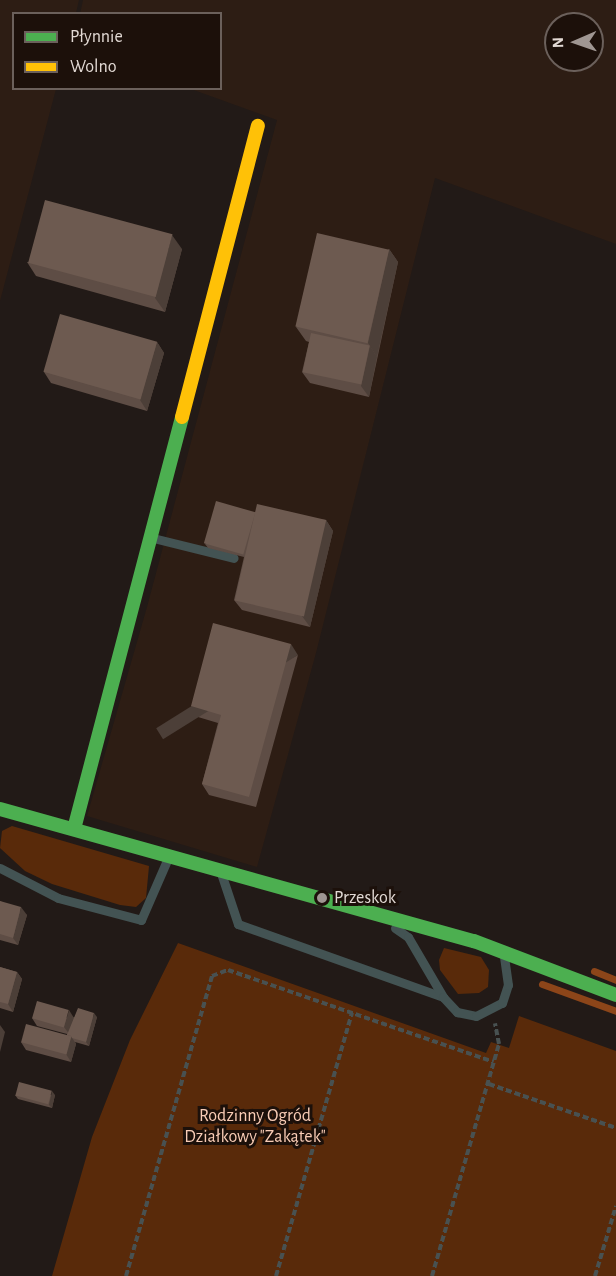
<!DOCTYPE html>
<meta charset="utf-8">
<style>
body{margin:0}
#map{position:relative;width:616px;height:1276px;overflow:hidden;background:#221a17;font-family:"Alegreya Sans",sans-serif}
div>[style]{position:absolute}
.built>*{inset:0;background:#2d1d14}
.green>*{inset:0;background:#592a0a}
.stream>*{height:7px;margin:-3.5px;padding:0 3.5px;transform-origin:3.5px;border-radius:3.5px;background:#8c4519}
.path>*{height:4px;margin-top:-2px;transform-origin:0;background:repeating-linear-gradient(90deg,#485151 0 6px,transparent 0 9px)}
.lane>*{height:9px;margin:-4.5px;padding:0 4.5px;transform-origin:4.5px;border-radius:4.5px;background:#435353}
.fast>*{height:14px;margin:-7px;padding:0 7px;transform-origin:7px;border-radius:7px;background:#4caf50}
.slow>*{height:14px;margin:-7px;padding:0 7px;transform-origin:7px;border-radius:7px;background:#ffc107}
.wall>*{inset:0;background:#5e4d45}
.shaded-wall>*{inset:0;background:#4c3f38;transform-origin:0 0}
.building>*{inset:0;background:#6d5a50;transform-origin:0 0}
.dots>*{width:16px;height:16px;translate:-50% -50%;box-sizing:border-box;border:3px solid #1c100a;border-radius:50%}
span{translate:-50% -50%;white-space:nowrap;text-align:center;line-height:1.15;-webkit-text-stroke:6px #1c100a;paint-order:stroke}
.poi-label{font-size:18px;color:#e2d9d4}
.left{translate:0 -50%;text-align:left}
.park-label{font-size:18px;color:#f9ccb5}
.legend{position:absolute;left:12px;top:12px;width:210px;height:78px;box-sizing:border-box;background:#1c100a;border:2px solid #6b605b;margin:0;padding:8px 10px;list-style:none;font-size:18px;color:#e2d9d4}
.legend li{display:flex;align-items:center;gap:12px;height:30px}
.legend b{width:30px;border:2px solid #6b605b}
.north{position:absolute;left:544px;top:12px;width:60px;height:60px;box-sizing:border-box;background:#1c100a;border:2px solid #6b605b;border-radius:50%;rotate:268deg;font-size:16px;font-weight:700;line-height:24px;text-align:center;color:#e2d9d4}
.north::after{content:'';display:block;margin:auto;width:21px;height:27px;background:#9f9692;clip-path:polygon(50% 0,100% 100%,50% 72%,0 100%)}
</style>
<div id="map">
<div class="built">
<div style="clip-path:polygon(0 0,79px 0,76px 13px,14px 14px,14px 88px,56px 89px,0 301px)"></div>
<div style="clip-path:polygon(evenodd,83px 0,616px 0,616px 244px,435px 178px,316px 653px,257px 867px,87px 816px,147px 607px,277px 120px,191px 89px,220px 88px,220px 14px,80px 14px,83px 0,556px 24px,592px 24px,592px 60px,556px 60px,556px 24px)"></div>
</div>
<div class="green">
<div style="clip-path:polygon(12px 826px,149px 866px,146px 898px,136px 907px,120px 905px,52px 884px,25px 871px,0 848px,2px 831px)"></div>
<div style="clip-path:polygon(178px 943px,486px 1053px,491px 1042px,509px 1048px,519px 1016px,616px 1051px,616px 1276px,52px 1276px,92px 1137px,130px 1040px)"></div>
<div style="clip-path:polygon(444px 948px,481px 957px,489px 970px,488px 987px,479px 993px,458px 994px,440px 970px,439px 960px)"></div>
</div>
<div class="stream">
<div style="left:594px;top:971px;width:24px;rotate:22deg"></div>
<div style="left:542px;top:984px;width:79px;rotate:20deg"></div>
</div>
<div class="path">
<div style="left:489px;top:1084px;width:134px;rotate:19.1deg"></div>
<div style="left:126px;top:1276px;width:312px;rotate:-74deg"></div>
<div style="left:212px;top:976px;width:17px;rotate:-21deg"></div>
<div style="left:228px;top:970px;width:281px;rotate:19.1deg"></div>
<div style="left:276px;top:1276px;width:274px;rotate:-73.9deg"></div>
<div style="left:432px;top:1276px;width:241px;rotate:-73.9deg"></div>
<div style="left:499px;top:1044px;width:21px;rotate:-101deg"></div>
<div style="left:595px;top:1276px;width:73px;rotate:-73.3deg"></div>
</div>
<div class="lane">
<div style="left:153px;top:538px;width:83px;rotate:13.9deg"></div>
<div style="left:0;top:868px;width:65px;rotate:27.3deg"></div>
<div style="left:58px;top:898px;width:86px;rotate:14.8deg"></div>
<div style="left:141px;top:920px;width:68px;rotate:-66.5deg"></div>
<div style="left:221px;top:873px;width:54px;rotate:71.6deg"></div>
<div style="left:238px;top:924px;width:218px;rotate:19.6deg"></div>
<div style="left:395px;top:928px;width:16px;rotate:35deg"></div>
<div style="left:408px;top:937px;width:69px;rotate:59.7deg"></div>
<div style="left:443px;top:997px;width:21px;rotate:47deg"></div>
<div style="left:457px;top:1012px;width:19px;rotate:12deg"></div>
<div style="left:476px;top:1016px;width:29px;rotate:-27deg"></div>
<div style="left:502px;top:1003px;width:19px;rotate:-72deg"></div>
<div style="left:508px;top:985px;width:28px;rotate:-98deg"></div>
</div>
<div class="fast">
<div style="left:0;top:809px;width:492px;rotate:15.6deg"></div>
<div style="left:474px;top:941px;width:152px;rotate:20.8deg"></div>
<div style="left:74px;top:829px;width:426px;rotate:-75.3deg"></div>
</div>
<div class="slow">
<div style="left:182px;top:417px;width:301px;rotate:-75.4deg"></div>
</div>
<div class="wall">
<div style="clip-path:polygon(182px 249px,165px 312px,36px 276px,27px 262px)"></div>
<div style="clip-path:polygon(389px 249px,398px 262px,369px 397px,310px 383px,302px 372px,309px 342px,306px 341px,296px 327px)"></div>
<div style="clip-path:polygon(157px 342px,164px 353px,147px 411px,51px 383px,44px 372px)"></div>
<div style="clip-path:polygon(255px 512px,326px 520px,333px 531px,310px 627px,242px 610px,234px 600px,244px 557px,208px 548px,205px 544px)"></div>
<div style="clip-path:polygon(298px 655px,256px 807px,209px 795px,202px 784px,218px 723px,198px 717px,191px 706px)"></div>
<div style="clip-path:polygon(0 901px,27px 915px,18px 945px,0 940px)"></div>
<div style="clip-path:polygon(0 967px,17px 972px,22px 979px,13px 1012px,0 1008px)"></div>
<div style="clip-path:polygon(97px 1017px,89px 1046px,75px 1042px,76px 1044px,71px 1062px,26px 1050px,21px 1042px,67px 1035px,67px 1034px,37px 1026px,32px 1018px)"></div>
<div style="clip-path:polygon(15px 1095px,55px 1095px,52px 1108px,18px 1099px)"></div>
</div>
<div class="shaded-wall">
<div style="clip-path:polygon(172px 235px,182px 249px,165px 312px,155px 298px)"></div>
<div style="clip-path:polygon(389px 249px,398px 262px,377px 357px,368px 343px)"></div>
<div style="clip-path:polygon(157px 342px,164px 353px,147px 411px,140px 400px)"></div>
<div style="clip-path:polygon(370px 346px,377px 357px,369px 397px,361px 386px)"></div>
<div style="clip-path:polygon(326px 520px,333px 531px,310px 627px,302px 616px)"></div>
<div style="left:291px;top:644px;width:13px;height:159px;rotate:58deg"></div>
<div style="clip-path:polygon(21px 907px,27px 915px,18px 945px,13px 938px)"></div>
<div style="clip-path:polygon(17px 972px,22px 979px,13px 1012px,8px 1004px)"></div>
<div style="clip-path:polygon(69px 1010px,74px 1018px,70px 1035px,64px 1027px)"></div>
<div style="clip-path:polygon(94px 1013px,97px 1017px,89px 1046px,86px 1042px)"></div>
<div style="clip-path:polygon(0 1025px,5px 1032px,0 1052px)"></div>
<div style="clip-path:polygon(71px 1036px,76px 1044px,71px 1062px,66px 1054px)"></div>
<div style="clip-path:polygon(52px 1091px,55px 1095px,52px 1108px,49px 1105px)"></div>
</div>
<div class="building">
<div style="left:45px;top:200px;width:132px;height:65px;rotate:15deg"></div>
<div style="left:317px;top:233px;width:74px;height:96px;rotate:13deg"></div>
<div style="left:60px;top:314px;width:101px;height:60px;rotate:16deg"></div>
<div style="left:311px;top:333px;width:60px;height:40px;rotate:12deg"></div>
<div style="left:216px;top:501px;width:41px;height:44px;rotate:16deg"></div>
<div style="left:257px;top:504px;width:71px;height:99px;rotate:13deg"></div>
<div style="clip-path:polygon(213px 623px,291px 644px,249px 797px,202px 784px,221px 715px,191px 706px)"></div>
<div style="clip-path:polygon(0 901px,21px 907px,13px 938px,0 934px)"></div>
<div style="clip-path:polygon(0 967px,17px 972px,8px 1004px,0 1002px)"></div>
<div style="left:37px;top:1001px;width:33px;height:18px;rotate:16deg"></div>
<div style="clip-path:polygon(78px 1008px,94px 1013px,86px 1042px,72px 1038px,71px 1036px,67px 1035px)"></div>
<div style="left:26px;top:1024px;width:47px;height:19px;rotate:15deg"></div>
<div style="left:19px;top:1082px;width:34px;height:14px;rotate:15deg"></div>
</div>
<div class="dots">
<div style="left:322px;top:898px;background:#9f9692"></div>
</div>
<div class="poi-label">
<span class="left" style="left:334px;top:898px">Przeskok</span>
</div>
<div class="park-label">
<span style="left:255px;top:1127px">Rodzinny Ogród<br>Działkowy "Zakątek"</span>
</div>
<ul class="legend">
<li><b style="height:8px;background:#4caf50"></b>Płynnie</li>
<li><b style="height:8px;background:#ffc107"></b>Wolno</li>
</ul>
<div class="north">N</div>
</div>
